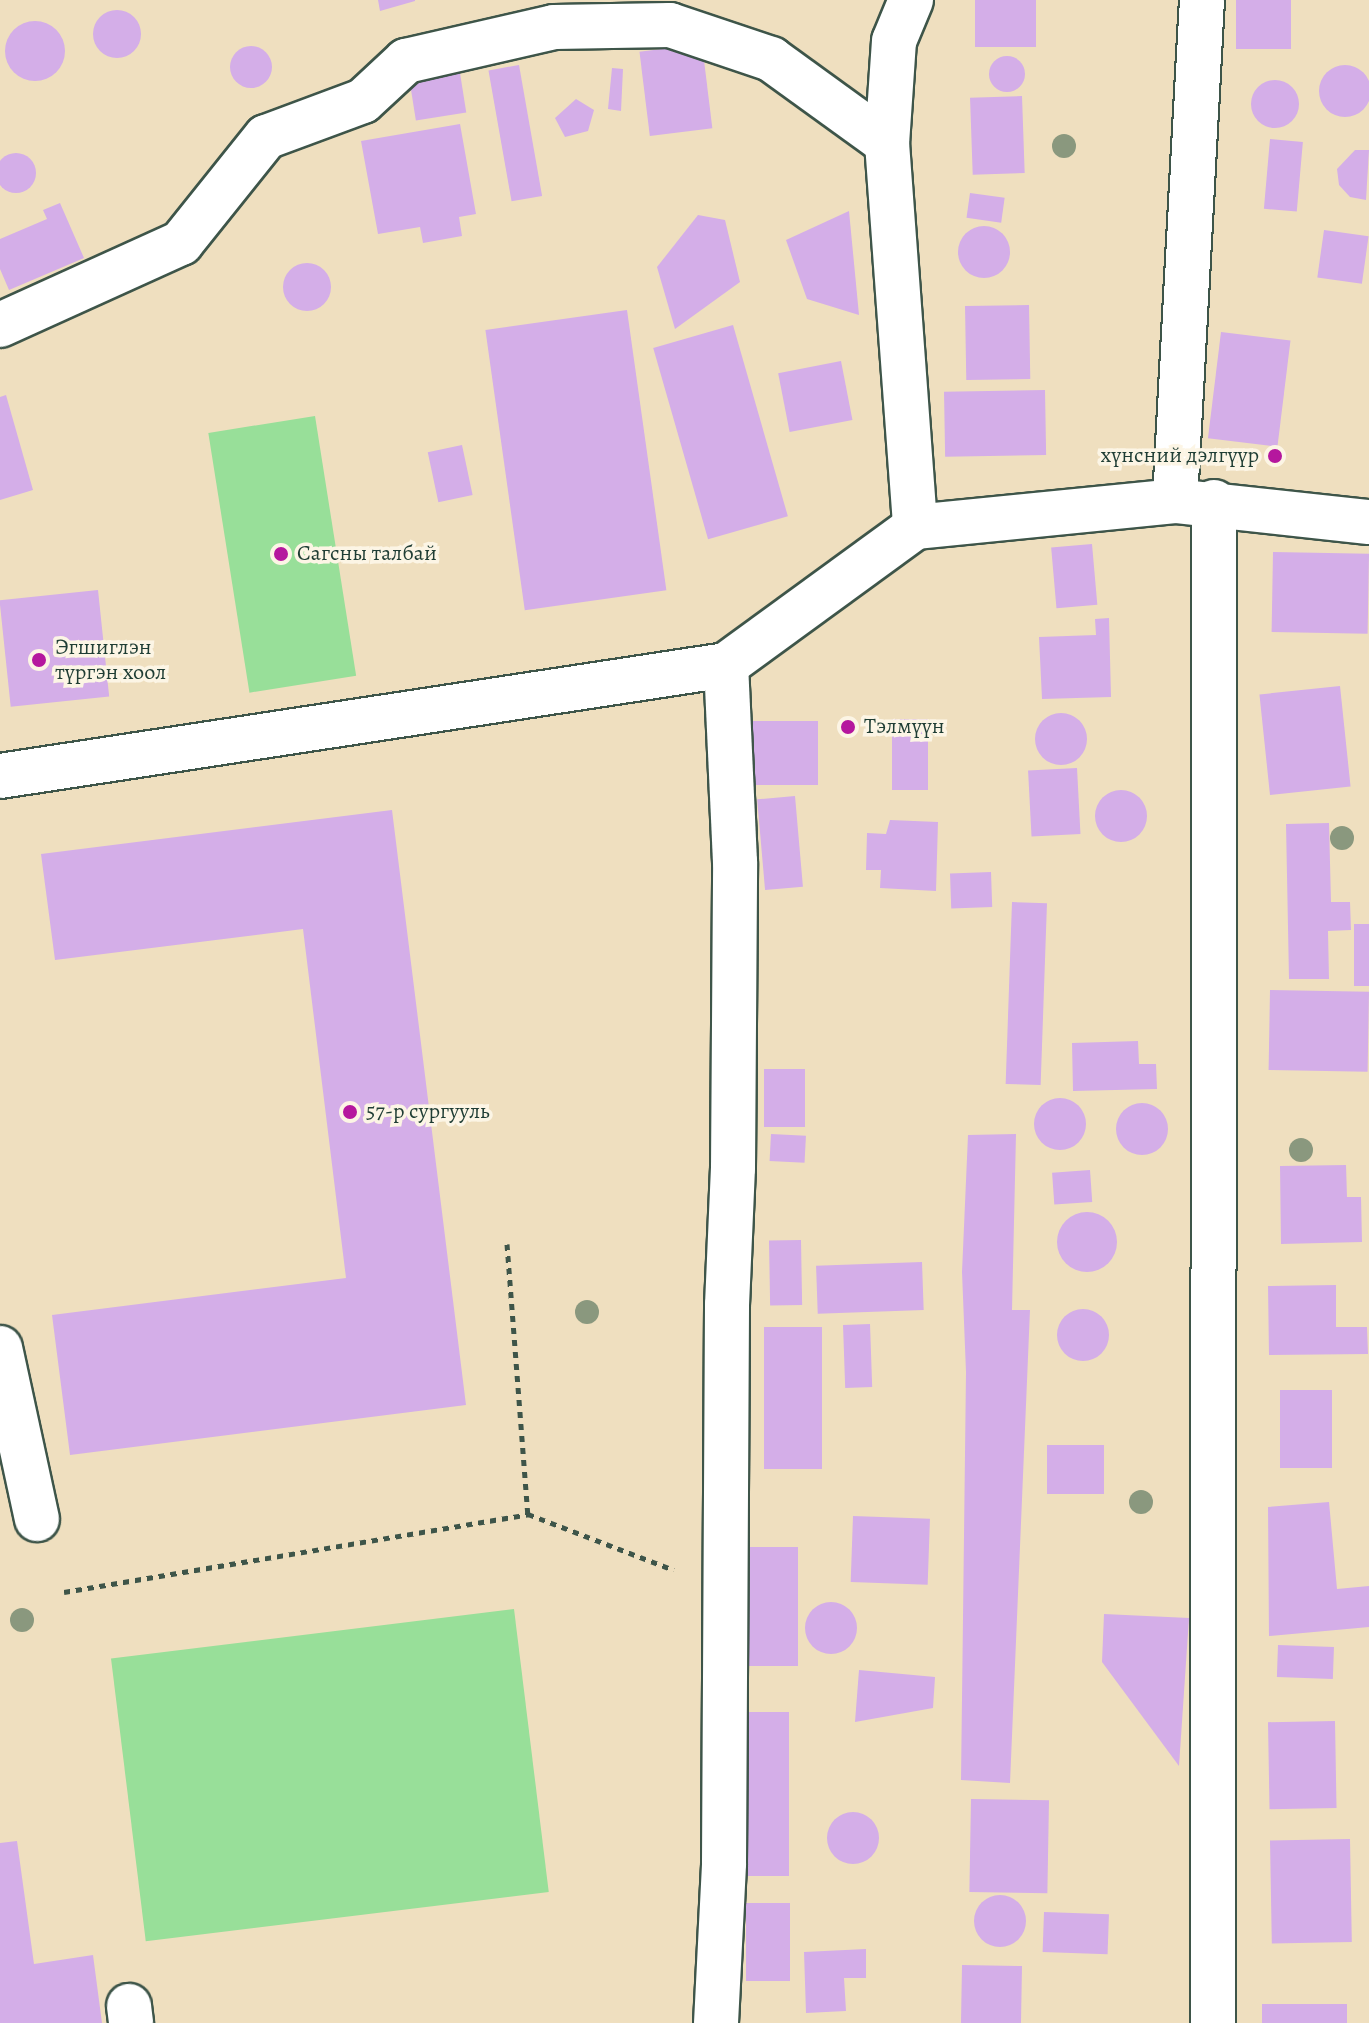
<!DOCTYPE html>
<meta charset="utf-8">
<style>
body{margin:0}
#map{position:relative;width:1369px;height:2023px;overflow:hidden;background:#efdfbf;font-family:Alegreya,serif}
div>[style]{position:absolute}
.green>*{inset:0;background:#98df99;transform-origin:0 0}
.building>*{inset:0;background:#d4aee8;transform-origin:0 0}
.round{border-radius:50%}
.path>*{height:5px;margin-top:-2.5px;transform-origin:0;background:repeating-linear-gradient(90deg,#3e5549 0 6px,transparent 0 12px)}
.roads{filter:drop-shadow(2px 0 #3e5549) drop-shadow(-2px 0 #3e5549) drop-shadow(0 2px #3e5549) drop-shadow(0 -2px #3e5549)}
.street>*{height:44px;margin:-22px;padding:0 22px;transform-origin:22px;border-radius:22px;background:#fff}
.trees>*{width:24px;height:24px;margin:-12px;border-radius:50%;background:#8a987e}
.dots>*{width:22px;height:22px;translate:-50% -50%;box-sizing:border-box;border:4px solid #fcf5e5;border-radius:50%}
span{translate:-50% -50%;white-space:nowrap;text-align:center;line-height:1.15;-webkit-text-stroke:7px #fcf5e5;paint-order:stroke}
.poi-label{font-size:22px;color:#1f3d34}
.right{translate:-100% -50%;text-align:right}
.left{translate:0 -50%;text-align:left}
</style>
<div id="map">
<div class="green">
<div style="left:315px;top:416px;width:263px;height:108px;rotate:81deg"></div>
<div style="left:514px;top:1609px;width:285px;height:406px;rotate:83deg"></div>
</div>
<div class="building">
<div style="clip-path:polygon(378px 0,415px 0,415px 1px,380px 11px)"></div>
<div style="left:975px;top:0;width:61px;height:47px"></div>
<div style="left:1236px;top:0;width:55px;height:49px"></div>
<div class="round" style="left:93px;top:10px;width:48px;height:48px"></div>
<div class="round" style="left:5px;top:21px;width:60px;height:60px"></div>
<div style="left:702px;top:44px;width:85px;height:63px;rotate:83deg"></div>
<div class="round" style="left:230px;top:46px;width:42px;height:42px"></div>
<div class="round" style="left:989px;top:56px;width:36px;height:36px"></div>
<div style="left:519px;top:65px;width:133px;height:31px;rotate:80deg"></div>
<div class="round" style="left:1319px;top:65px;width:52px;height:52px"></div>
<div style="clip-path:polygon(612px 68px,623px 69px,621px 111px,608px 109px)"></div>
<div style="left:460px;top:73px;width:40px;height:51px;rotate:81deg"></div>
<div class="round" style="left:1251px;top:80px;width:48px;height:48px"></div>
<div style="left:1022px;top:96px;width:77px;height:52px;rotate:88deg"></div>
<div style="clip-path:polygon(576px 99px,594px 110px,588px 131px,565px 137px,555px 118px)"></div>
<div style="clip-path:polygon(460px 124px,476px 214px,459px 217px,462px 236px,423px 243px,420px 227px,378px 234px,361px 141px)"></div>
<div style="left:1270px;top:139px;width:33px;height:70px;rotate:5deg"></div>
<div style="clip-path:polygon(1355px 150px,1369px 150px,1366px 200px,1350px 197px,1339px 185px,1337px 169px)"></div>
<div class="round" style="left:-4px;top:153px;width:40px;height:40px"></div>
<div style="left:970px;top:193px;width:35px;height:25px;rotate:8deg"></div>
<div style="clip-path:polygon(60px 203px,84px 258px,9px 290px,0 269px,0 239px,47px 219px,43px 210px)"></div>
<div style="clip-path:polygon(849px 211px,859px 315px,807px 299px,786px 240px)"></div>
<div style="clip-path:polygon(698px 215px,725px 220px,740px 282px,675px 329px,657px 267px)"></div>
<div class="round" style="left:958px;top:226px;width:52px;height:52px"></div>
<div style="left:1324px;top:230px;width:45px;height:48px;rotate:8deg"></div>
<div class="round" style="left:283px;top:263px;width:48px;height:48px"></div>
<div style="left:1029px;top:305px;width:74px;height:64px;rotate:89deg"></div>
<div style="left:627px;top:310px;width:283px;height:143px;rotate:82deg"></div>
<div style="left:733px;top:325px;width:199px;height:83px;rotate:74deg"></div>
<div style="left:1221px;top:332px;width:70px;height:107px;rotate:7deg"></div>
<div style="left:841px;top:361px;width:60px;height:64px;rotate:79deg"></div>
<div style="left:1045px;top:390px;width:65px;height:101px;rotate:89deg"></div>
<div style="clip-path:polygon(6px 395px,33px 490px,0 500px,0 397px)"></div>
<div style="left:462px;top:445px;width:51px;height:35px;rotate:78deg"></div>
<div style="left:1092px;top:544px;width:61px;height:41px;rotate:85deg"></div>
<div style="left:1273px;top:552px;width:96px;height:80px;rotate:1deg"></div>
<div style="left:98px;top:590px;width:107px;height:99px;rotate:84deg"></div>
<div style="clip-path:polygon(1109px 618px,1111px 697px,1042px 699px,1039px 637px,1096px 635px,1095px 619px)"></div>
<div style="left:1340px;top:686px;width:101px;height:81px;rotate:84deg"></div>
<div class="round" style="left:1035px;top:713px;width:52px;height:52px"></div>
<div style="left:892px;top:719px;width:36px;height:71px"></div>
<div style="left:751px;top:721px;width:67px;height:64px"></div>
<div style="left:1077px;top:768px;width:66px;height:49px;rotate:87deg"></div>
<div class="round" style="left:1095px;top:790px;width:52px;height:52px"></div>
<div style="left:795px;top:796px;width:91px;height:38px;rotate:85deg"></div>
<div style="clip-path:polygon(392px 810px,466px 1405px,70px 1455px,52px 1315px,346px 1278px,303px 929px,55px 960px,41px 854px)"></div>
<div style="clip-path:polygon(890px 820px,938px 822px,936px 891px,880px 888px,881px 870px,866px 870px,867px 833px,886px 834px)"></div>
<div style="clip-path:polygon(1329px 823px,1331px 902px,1350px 902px,1351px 930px,1328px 931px,1329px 979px,1289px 979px,1286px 824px)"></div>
<div style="left:991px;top:872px;width:35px;height:41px;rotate:88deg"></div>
<div style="left:1012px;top:902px;width:35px;height:182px;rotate:2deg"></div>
<div style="left:1354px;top:924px;width:15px;height:62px"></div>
<div style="left:1270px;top:990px;width:99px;height:80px;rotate:1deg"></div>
<div style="clip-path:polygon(1138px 1041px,1139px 1064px,1156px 1064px,1157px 1089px,1073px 1091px,1072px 1043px)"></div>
<div style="left:764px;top:1069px;width:41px;height:58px"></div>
<div class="round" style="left:1034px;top:1098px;width:52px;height:52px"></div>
<div class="round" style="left:1116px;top:1103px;width:52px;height:52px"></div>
<div style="left:771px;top:1134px;width:35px;height:27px;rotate:3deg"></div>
<div style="clip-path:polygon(1016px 1134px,1012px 1310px,1030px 1310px,1010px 1783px,961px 1780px,966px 1372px,962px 1272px,968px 1135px)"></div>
<div style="clip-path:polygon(1346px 1165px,1347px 1197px,1361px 1197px,1362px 1242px,1281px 1244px,1280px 1166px)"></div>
<div style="left:1090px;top:1170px;width:32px;height:38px;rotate:86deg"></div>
<div class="round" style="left:1057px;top:1212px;width:60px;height:60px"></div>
<div style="left:801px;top:1240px;width:65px;height:32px;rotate:89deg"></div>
<div style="left:922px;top:1262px;width:48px;height:106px;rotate:88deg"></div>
<div style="clip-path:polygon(1336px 1285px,1336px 1327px,1367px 1327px,1368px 1354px,1269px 1355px,1268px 1286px)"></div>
<div class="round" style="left:1057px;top:1309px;width:52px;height:52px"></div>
<div style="left:870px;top:1324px;width:63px;height:27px;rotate:88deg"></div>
<div style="left:764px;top:1327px;width:58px;height:142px"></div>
<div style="left:1280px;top:1390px;width:52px;height:78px"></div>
<div style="left:1047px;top:1445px;width:57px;height:49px"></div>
<div style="clip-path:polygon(1329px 1502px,1337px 1589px,1369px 1586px,1369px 1627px,1269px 1636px,1268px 1507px)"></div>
<div style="left:853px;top:1516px;width:77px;height:66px;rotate:2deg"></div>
<div style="left:746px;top:1547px;width:52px;height:119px"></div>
<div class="round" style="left:805px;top:1602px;width:52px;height:52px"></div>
<div style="clip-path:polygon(1104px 1614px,1189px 1618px,1179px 1766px,1102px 1662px)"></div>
<div style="left:1278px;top:1645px;width:56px;height:32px;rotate:2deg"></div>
<div style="clip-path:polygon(859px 1670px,935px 1677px,933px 1708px,855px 1722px)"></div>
<div style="left:742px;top:1712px;width:47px;height:164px"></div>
<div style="left:1335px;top:1721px;width:87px;height:67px;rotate:89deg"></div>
<div style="left:971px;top:1799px;width:78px;height:93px;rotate:1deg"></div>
<div class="round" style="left:827px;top:1812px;width:52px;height:52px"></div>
<div style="left:1350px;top:1839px;width:103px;height:80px;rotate:89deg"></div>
<div style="clip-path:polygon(17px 1841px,34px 1964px,93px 1955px,102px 2023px,0 2023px,0 1843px)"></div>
<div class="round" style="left:974px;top:1895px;width:52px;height:52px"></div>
<div style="left:746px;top:1903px;width:44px;height:78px"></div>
<div style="left:1044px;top:1912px;width:65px;height:40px;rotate:2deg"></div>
<div style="clip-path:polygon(866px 1949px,866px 1978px,844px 1978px,846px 2011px,806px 2013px,804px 1952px)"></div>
<div style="left:962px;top:1965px;width:60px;height:58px;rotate:1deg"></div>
<div style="left:1262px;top:2004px;width:85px;height:19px"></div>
</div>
<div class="path">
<div style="left:507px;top:1244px;width:271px;rotate:85.6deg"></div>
<div style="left:64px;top:1592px;width:471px;rotate:-9.5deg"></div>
<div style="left:528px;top:1514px;width:156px;rotate:21deg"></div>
</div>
<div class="roads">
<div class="street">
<div style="left:911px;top:0;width:44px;rotate:112.5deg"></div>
<div style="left:894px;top:41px;width:102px;rotate:93.9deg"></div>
<div style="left:887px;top:143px;width:385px;rotate:85.8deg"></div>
<div style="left:0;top:325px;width:199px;rotate:-24.4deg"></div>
<div style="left:181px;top:243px;width:136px;rotate:-51.3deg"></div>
<div style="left:266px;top:137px;width:103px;rotate:-20.4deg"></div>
<div style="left:363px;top:101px;width:59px;rotate:-42.9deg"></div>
<div style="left:406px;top:61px;width:152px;rotate:-12.9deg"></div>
<div style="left:554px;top:27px;width:116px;rotate:-1deg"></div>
<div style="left:670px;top:25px;width:107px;rotate:18.6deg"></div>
<div style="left:771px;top:59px;width:143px;rotate:35.9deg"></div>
<div style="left:1175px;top:501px;width:502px;rotate:-86.92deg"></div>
<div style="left:0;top:776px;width:734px;rotate:-8.69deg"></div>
<div style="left:726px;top:665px;width:234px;rotate:-36.1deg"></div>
<div style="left:915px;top:527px;width:261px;rotate:-5.7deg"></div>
<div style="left:1175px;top:501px;width:195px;rotate:6.2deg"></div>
<div style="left:0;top:1348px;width:175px;rotate:77.8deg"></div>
<div style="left:129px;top:2006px;width:17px;rotate:83deg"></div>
<div style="left:716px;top:2023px;width:160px;rotate:-87.1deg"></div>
<div style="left:724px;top:1863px;width:558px;rotate:-89.69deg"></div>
<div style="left:727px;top:1305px;width:137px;rotate:-87.5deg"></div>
<div style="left:733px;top:1168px;width:306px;rotate:-89.6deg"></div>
<div style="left:735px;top:862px;width:197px;rotate:-92.6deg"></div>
<div style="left:1213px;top:2023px;width:1521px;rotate:-89.96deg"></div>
</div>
</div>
<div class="trees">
<div style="left:1064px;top:146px"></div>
<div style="left:1342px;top:838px"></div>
<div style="left:1301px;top:1150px"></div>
<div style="left:587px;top:1312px"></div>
<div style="left:1141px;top:1502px"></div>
<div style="left:22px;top:1620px"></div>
</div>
<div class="dots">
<div style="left:1275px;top:456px;background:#b5179e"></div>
<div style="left:281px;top:554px;background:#b5179e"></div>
<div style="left:39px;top:660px;background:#b5179e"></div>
<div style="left:848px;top:727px;background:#b5179e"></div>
<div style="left:350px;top:1112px;background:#b5179e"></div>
</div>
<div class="poi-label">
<span class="right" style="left:1259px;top:456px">хүнсний дэлгүүр</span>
<span class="left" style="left:297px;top:554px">Сагсны талбай</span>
<span class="left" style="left:55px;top:660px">Эгшиглэн<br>түргэн хоол</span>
<span class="left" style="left:864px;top:727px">Тэлмүүн</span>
<span class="left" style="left:366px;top:1112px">57-р сургууль</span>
</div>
</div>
